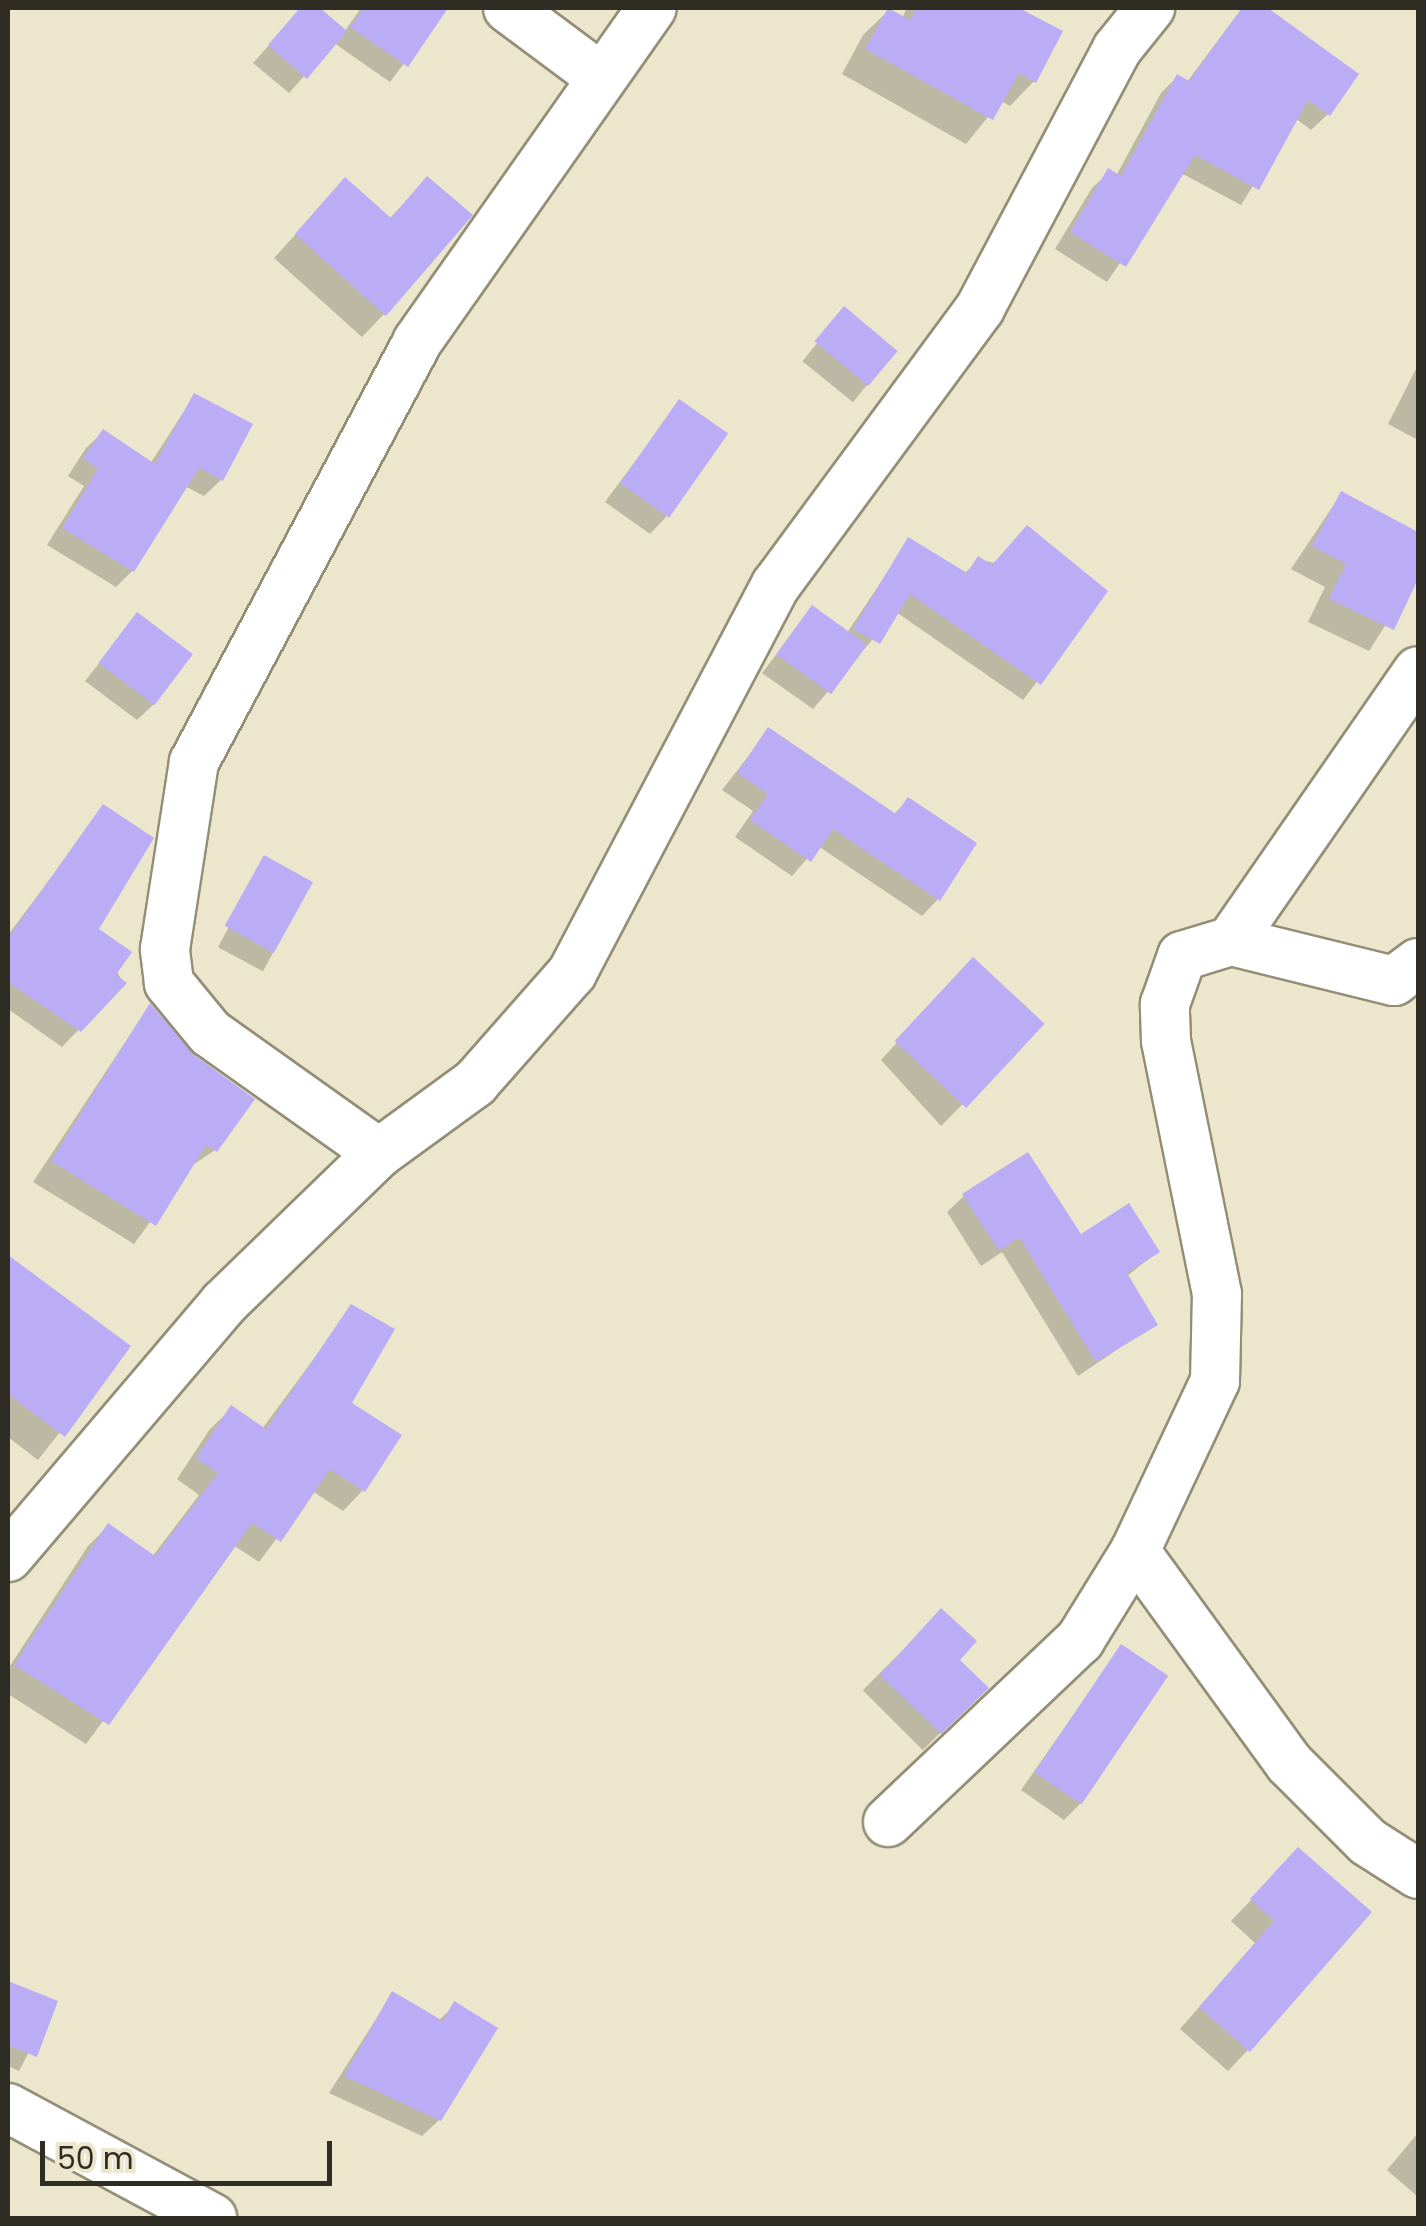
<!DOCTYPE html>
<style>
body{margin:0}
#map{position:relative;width:1426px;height:2226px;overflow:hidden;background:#ece6cd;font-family:Poppins,sans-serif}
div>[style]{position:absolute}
.shadow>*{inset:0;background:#0003;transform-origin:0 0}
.building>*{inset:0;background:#baacf5;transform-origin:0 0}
.roads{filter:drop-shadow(2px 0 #948e77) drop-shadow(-2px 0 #948e77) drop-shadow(0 2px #948e77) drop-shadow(0 -2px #948e77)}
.street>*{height:48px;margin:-24px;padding:0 24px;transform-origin:24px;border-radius:24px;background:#fff}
span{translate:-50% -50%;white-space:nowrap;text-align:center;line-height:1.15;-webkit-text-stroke:10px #ece6cd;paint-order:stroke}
.frame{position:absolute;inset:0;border:10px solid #2f2d23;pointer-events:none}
.scale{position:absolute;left:40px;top:2141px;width:292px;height:45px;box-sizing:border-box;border:5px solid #2f2d23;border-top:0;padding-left:12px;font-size:30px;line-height:35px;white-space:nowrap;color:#2f2d23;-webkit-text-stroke:8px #ece6cd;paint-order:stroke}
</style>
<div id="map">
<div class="shadow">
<div style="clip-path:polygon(302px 8px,316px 8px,344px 32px,361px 8px,441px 14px,390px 82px,334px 43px,289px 93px,253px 63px)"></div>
<div style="clip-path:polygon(907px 8px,1014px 8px,1060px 32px,1034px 81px,1010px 106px,1001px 101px,966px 144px,842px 74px,863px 35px,888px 11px,902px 18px)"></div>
<div style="clip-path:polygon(1242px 8px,1264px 8px,1356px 75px,1328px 114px,1311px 130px,1295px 118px,1241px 205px,1181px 173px,1107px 282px,1055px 249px,1092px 188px,1109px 172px,1116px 176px,1161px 93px,1177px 77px,1187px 82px)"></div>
<div style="clip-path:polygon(427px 179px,384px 314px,362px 337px,274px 258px,345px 180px,389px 219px)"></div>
<div style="left:844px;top:310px;width:65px;height:66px;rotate:39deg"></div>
<div style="clip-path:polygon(1418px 365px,1418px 440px,1388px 424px)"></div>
<div style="clip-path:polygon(194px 396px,221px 480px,204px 496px,185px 486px,132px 571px,116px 587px,47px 545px,84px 486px,68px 476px,86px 448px,103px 432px,150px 464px)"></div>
<div style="clip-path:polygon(679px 402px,666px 517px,650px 534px,605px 502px)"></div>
<div style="clip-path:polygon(1341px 494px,1418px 534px,1418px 574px,1369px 651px,1308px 622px,1325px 587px,1291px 569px)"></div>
<div style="clip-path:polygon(909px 540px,964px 574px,979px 559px,1105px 592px,1023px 700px,896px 612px,813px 709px,762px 673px,812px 608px,847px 633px)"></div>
<div style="clip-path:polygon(137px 616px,154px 704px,137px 720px,85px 681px)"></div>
<div style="clip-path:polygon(769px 730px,893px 815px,908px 800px,938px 899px,922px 916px,818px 846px,792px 876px,735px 837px,753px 811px,722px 790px)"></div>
<div style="clip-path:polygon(103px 808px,95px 929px,123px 983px,62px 1047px,8px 1009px,8px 935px)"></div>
<div style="left:265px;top:859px;width:51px;height:100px;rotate:28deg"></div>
<div style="clip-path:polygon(957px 977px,1042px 1024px,941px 1126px,881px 1060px)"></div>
<div style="clip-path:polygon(149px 1006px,215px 1150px,190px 1167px,134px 1244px,33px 1182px)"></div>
<div style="clip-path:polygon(964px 1196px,1080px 1237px,1157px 1252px,1126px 1277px,1155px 1324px,1078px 1376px,1002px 1252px,981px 1266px,947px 1212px)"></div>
<div style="clip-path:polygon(8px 1258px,127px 1346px,38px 1460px,8px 1437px)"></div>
<div style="clip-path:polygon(352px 1307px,349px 1403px,363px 1490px,343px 1511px,312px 1491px,259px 1562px,233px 1545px,86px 1744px,8px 1694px,8px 1669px,88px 1546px,108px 1526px,152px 1557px,199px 1495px,177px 1479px,210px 1429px,231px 1409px,262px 1429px)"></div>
<div style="left:925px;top:1628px;width:85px;height:88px;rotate:45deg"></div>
<div style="clip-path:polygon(1121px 1647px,1081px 1803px,1064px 1820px,1021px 1790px)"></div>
<div style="clip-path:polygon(1299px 1850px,1248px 2050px,1228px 2071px,1180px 2029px,1255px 1943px,1231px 1921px)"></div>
<div style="clip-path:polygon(8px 1984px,55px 2002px,19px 2071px,8px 2066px)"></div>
<div style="clip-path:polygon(392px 1994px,438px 2021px,455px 2005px,439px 2120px,422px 2136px,329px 2093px)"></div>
<div style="clip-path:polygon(1418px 2133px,1418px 2197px,1387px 2170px)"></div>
</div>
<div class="building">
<div style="clip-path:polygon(300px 8px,320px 8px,347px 31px,307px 79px,268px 45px)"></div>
<div style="clip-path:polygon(364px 8px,448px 8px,408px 67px,350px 27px)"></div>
<div style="clip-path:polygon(888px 8px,910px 20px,917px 8px,1019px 8px,1063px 31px,1036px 83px,1019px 73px,993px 120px,865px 49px)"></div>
<div style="clip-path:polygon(1242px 8px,1268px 8px,1359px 74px,1330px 116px,1308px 100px,1259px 190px,1195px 155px,1126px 267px,1070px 232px,1108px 168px,1121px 176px,1177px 74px,1189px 81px)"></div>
<div style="clip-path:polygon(427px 176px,473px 215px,386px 316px,295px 234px,345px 177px,391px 218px)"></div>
<div style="left:844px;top:306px;width:70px;height:46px;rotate:40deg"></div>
<div style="clip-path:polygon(194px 393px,253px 424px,223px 481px,199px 468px,134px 572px,62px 528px,98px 469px,83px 458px,103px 429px,155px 464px)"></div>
<div style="left:679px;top:399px;width:60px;height:103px;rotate:35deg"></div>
<div style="clip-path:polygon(1341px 491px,1418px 532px,1418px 579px,1394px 630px,1329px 599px,1346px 564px,1312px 546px)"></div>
<div style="clip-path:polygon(1027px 525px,1108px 591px,1041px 685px,910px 594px,880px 644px,853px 629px,908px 537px,967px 573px,978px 556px,992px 565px)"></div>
<div style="left:812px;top:605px;width:68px;height:61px;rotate:36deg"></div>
<div style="left:137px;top:612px;width:70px;height:64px;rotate:37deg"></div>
<div style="clip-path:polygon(768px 727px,896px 814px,908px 797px,977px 843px,940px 901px,833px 829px,811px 862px,750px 820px,768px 794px,737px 773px)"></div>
<div style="clip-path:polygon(103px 804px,154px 838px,99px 929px,132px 952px,116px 975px,127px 983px,81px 1032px,8px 982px,8px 938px)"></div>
<div style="left:264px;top:855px;width:56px;height:81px;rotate:29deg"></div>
<div style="left:973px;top:957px;width:98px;height:115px;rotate:43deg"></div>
<div style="clip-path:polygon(150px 1003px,194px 1055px,255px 1099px,217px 1152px,206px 1145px,156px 1226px,51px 1161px)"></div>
<div style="clip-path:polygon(1028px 1152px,1081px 1234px,1129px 1203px,1160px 1252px,1127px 1273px,1158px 1325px,1096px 1362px,1019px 1237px,999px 1251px,962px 1194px)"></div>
<div style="clip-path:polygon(8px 1255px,131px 1346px,65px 1437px,8px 1394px)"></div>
<div style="clip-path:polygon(351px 1304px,395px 1329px,352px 1403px,402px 1435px,365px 1492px,330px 1469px,281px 1542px,252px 1523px,109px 1725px,14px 1665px,108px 1523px,155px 1556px,218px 1473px,196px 1458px,231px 1405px,266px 1429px)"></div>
<div style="clip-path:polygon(941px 1608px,977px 1641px,960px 1660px,989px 1688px,941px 1734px,880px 1675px)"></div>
<div style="left:1121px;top:1644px;width:57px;height:155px;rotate:34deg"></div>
<div style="clip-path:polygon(1298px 1847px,1372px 1912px,1250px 2052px,1199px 2007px,1274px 1921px,1250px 1899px)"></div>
<div style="clip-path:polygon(8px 1981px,58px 2001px,37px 2057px,8px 2045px)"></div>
<div style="clip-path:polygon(392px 1991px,443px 2021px,454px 2001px,498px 2028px,441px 2121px,344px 2076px)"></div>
</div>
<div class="roads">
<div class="street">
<div style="left:508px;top:8px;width:112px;rotate:36.7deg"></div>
<div style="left:1231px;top:941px;width:328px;rotate:-55.3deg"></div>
<div style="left:379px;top:1153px;width:207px;rotate:-144.6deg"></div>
<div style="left:210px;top:1033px;width:65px;rotate:-129.4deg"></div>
<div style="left:169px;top:983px;width:34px;rotate:-97deg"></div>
<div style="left:165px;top:949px;width:189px;rotate:-81.2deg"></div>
<div style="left:194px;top:762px;width:476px;rotate:-62deg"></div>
<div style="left:417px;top:342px;width:408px;rotate:-54.9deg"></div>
<div style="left:1135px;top:1551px;width:262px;rotate:54deg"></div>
<div style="left:1289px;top:1763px;width:112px;rotate:45deg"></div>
<div style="left:1368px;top:1842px;width:59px;rotate:32.6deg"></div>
<div style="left:8px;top:1557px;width:333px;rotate:-49.6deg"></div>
<div style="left:224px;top:1303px;width:216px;rotate:-44.1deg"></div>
<div style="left:379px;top:1153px;width:119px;rotate:-36.1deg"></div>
<div style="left:475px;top:1083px;width:147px;rotate:-48.6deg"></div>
<div style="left:572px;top:973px;width:438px;rotate:-62.3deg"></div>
<div style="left:776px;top:585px;width:344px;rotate:-53.6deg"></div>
<div style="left:980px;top:308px;width:293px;rotate:-62.1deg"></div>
<div style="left:1117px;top:49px;width:53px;rotate:-51.2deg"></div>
<div style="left:888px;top:1822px;width:265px;rotate:-43.5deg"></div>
<div style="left:1080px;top:1640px;width:105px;rotate:-58.3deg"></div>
<div style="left:1135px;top:1551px;width:188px;rotate:-64.8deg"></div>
<div style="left:1215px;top:1381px;width:87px;rotate:-88.7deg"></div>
<div style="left:1217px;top:1294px;width:258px;rotate:-101.4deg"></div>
<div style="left:1166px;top:1041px;width:37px;rotate:-92deg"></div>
<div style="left:1165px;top:1004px;width:51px;rotate:-70.5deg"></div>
<div style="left:1182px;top:956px;width:51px;rotate:-17deg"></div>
<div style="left:1231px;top:941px;width:168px;rotate:13.8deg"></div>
<div style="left:1394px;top:981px;width:30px;rotate:-37deg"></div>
<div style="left:8px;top:2108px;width:232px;rotate:28.3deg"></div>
</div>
</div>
<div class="frame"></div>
<div class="scale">50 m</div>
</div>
